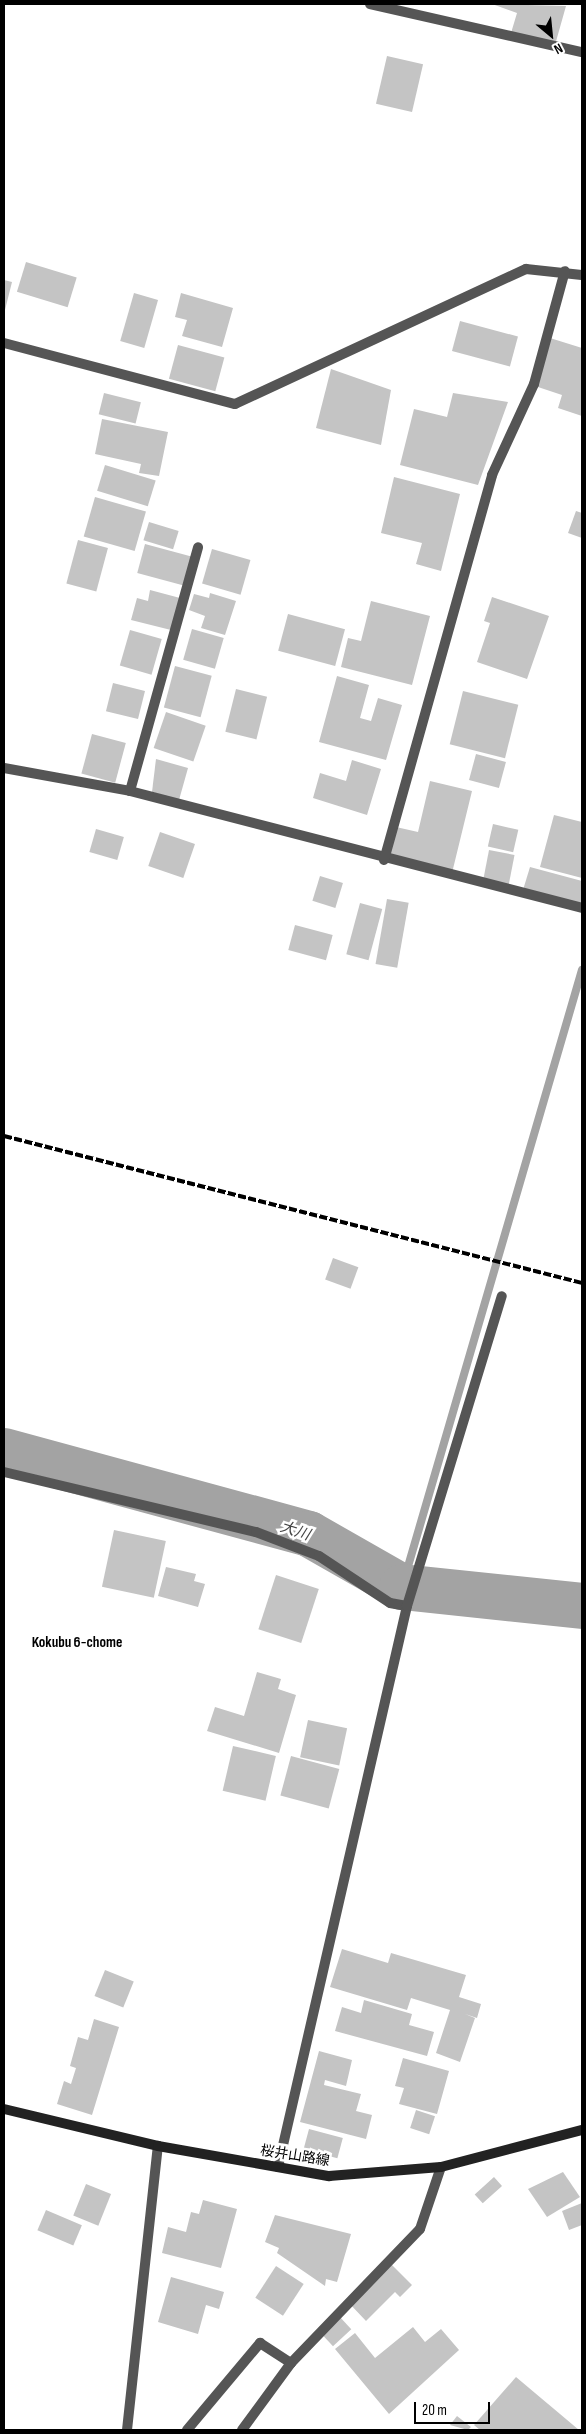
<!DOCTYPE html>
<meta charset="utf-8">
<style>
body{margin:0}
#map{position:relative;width:586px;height:2434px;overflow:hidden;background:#fff;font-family:"Sofia Sans Condensed","Noto Sans JP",sans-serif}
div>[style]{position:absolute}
.stream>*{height:8px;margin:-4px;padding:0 4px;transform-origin:4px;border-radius:4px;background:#a3a3a3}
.river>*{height:46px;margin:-23px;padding:0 23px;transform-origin:23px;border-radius:23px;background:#a3a3a3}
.building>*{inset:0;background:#c4c4c4;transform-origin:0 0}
.service>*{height:10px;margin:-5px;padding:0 5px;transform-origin:5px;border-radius:5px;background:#555}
.minor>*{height:10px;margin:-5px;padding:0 5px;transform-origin:5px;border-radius:5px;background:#555}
.secondary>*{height:10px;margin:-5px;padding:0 5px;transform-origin:5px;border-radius:5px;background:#222}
.rail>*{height:4px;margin-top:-2px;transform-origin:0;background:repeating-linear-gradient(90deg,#000 0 8px,transparent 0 10.5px)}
span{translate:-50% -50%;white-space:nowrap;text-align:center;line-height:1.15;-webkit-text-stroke:5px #fff;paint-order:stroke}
.street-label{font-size:14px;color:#000}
.water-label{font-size:15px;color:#444;font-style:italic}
.neighbourhood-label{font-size:15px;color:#000;font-weight:700}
.frame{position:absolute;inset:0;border:5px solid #000;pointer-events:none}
.north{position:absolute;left:526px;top:10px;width:50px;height:50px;-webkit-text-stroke:4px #fff;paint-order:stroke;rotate:152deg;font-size:14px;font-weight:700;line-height:20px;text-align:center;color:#000}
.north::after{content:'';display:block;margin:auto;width:18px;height:22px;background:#000;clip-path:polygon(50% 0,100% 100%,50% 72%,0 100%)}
.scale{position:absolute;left:414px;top:2402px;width:76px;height:22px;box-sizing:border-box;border:2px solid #000;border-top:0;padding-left:6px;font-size:15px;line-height:18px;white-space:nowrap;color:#000;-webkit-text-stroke:4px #fff;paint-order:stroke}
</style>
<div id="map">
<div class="stream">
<div style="left:402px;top:1587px;width:643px;rotate:-73.74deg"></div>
</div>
<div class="river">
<div style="left:4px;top:1451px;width:316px;rotate:15.2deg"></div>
<div style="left:309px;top:1534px;width:107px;rotate:29.7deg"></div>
<div style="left:402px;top:1587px;width:181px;rotate:6deg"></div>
</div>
<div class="building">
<div style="clip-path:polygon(492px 4px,566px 6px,555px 45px,511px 33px,517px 13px)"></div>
<div style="left:387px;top:56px;width:37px;height:49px;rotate:13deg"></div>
<div style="left:26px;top:262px;width:53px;height:31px;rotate:17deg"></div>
<div style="clip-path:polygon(4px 280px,12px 282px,4px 314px)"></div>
<div style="left:134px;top:293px;width:25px;height:50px;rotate:16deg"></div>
<div style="clip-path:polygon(181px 293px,233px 308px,222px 347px,182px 336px,187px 320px,175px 317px)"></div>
<div style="left:460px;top:321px;width:60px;height:31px;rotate:15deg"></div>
<div style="clip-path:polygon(550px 338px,582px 348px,582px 416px,558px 408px,562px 395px,535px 386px)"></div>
<div style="left:178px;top:345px;width:48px;height:35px;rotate:15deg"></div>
<div style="clip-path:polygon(331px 369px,391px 390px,381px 445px,316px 428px)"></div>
<div style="left:104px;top:393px;width:38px;height:22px;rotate:14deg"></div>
<div style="clip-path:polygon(453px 393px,508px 402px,478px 485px,400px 465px,414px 409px,447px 417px)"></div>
<div style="clip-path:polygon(102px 419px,168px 432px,159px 476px,139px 473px,141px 464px,95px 454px)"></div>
<div style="left:105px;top:465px;width:53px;height:27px;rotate:17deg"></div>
<div style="clip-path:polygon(394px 477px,460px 494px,441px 571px,416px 564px,422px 543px,381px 533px)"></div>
<div style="left:95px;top:497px;width:53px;height:41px;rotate:16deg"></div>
<div style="clip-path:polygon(576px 511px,582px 513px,582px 538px,568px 533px)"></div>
<div style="left:149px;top:522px;width:31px;height:19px;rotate:17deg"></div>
<div style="left:78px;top:540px;width:31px;height:45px;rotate:15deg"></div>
<div style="left:145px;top:544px;width:49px;height:30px;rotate:15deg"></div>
<div style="left:212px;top:549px;width:40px;height:36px;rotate:16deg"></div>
<div style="clip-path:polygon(150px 590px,180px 598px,171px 630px,131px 620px,137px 598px,148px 601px)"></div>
<div style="clip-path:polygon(210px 593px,236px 601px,225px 635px,201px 628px,205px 616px,189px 610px,194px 594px,209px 598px)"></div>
<div style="clip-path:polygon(492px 597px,549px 616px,527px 679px,477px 662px,490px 623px,484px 621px)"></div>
<div style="clip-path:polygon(371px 601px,430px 616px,412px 685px,341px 667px,348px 638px,361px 641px)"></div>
<div style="left:288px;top:614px;width:59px;height:38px;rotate:15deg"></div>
<div style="left:192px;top:629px;width:33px;height:32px;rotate:16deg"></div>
<div style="left:130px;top:630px;width:33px;height:37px;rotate:16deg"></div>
<div style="left:175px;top:666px;width:38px;height:43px;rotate:15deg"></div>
<div style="clip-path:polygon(337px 676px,369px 685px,360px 718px,371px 721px,378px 698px,402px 705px,386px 760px,319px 742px)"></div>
<div style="left:113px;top:683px;width:33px;height:29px;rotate:14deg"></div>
<div style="left:236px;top:689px;width:32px;height:44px;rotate:14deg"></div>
<div style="left:463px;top:691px;width:57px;height:55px;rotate:14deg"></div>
<div style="left:166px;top:712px;width:42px;height:38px;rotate:19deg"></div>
<div style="left:92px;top:734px;width:35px;height:41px;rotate:15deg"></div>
<div style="left:476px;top:754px;width:31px;height:27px;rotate:15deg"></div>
<div style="clip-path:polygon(156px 759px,188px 768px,179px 800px,152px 792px)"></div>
<div style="clip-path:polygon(352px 760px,381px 769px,367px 815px,313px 798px,320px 773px,346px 781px)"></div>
<div style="clip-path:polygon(430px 781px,472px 791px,452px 873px,388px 858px,396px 827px,418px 832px)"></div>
<div style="clip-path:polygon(554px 815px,582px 822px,582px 878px,540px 867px)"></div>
<div style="left:493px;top:824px;width:26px;height:23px;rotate:13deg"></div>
<div style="left:96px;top:829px;width:29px;height:24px;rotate:16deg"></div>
<div style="left:160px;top:832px;width:37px;height:36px;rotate:19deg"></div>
<div style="left:489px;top:850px;width:26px;height:33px;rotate:11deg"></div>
<div style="clip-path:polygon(530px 867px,582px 881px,582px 907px,523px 890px)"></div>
<div style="left:320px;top:876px;width:24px;height:26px;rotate:17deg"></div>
<div style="left:387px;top:899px;width:22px;height:66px;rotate:10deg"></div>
<div style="left:360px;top:903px;width:23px;height:53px;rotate:15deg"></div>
<div style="left:295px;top:925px;width:39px;height:26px;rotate:15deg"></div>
<div style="left:333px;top:1258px;width:27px;height:23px;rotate:20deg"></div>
<div style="left:114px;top:1530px;width:53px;height:58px;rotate:12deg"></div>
<div style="clip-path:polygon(166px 1567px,196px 1574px,194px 1581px,205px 1584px,198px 1607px,158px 1596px)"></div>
<div style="left:276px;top:1575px;width:45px;height:57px;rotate:18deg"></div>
<div style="clip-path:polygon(257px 1672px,281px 1679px,278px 1689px,296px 1695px,279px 1753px,207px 1731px,215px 1707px,244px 1716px)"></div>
<div style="left:308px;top:1720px;width:40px;height:38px;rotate:12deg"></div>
<div style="left:233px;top:1746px;width:44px;height:46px;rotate:13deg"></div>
<div style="left:291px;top:1756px;width:50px;height:41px;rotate:15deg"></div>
<div style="clip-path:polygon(342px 1949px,388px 1963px,391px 1953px,466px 1975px,459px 1997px,481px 2004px,477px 2018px,465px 2014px,475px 2018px,460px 2062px,436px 2053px,450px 2010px,411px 1998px,407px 2010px,330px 1987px)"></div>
<div style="left:105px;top:1970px;width:31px;height:28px;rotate:22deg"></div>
<div style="clip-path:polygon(364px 2000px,412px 2014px,409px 2025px,434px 2032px,427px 2056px,335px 2031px,342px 2007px,361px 2013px)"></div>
<div style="clip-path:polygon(94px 2019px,119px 2027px,92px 2115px,57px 2104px,64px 2081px,71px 2084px,76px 2068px,70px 2066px,78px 2037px,88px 2040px)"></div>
<div style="clip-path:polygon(319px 2051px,352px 2060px,346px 2086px,325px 2080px,324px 2085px,361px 2094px,356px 2111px,372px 2115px,366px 2139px,300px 2122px)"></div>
<div style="clip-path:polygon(403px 2058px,449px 2071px,437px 2114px,399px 2104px,404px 2088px,395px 2086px)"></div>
<div style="left:416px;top:2110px;width:20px;height:19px;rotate:18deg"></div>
<div style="left:309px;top:2129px;width:35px;height:21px;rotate:15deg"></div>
<div style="clip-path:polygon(563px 2172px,580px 2197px,547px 2217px,528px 2189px)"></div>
<div style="left:494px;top:2177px;width:12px;height:26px;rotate:48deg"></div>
<div style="left:86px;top:2184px;width:27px;height:34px;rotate:22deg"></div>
<div style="clip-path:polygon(203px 2200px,237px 2209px,221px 2268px,162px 2253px,168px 2227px,186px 2232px,191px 2212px,199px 2214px)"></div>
<div style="clip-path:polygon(582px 2203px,582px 2225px,569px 2230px,562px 2211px)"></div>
<div style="left:46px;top:2210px;width:39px;height:22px;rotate:23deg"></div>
<div style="clip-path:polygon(275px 2215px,351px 2234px,337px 2282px,326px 2279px,325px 2286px,277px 2253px,279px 2248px,265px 2242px)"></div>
<div style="clip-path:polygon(389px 2262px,412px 2285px,400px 2297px,395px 2292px,366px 2321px,348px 2302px)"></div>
<div style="left:276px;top:2266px;width:33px;height:38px;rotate:33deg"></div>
<div style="clip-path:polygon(171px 2277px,224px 2292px,219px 2309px,206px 2305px,198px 2334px,158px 2322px)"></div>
<div style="left:339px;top:2316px;width:18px;height:25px;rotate:47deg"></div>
<div style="clip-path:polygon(413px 2327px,425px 2342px,441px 2329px,459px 2350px,389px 2414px,335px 2349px,355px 2333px,375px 2358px)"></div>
<div style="clip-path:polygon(516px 2377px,579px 2430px,480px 2430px,474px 2425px)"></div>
<div style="clip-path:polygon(457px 2416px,471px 2427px,468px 2430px,450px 2425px)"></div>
</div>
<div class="service">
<div style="left:187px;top:2430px;width:114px;rotate:-50deg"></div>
<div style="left:260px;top:2343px;width:37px;rotate:33deg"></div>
</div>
<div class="minor">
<div style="left:370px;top:4px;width:217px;rotate:12.8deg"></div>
<div style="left:4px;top:343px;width:239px;rotate:14.8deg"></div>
<div style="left:235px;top:404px;width:321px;rotate:-24.9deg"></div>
<div style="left:526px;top:269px;width:56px;rotate:6.1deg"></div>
<div style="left:4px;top:768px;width:128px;rotate:10.3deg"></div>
<div style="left:130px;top:791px;width:467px;rotate:14.5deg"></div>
<div style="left:130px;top:791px;width:253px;rotate:-74.4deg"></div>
<div style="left:384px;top:860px;width:400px;rotate:-74.3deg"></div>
<div style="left:492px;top:475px;width:100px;rotate:-65.2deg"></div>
<div style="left:534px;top:384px;width:117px;rotate:-74.7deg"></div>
<div style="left:4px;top:1472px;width:259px;rotate:13.4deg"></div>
<div style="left:256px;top:1532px;width:67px;rotate:20.9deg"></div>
<div style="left:319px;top:1556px;width:85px;rotate:33.5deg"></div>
<div style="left:390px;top:1603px;width:17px;rotate:10deg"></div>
<div style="left:278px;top:2167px;width:576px;rotate:-77.05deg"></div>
<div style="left:407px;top:1606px;width:324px;rotate:-73deg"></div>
<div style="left:127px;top:2430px;width:286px;rotate:-83.8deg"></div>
<div style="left:242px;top:2430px;width:83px;rotate:-53.8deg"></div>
<div style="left:291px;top:2363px;width:186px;rotate:-46.1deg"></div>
<div style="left:420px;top:2229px;width:65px;rotate:-71.3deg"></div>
</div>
<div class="secondary">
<div style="left:4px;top:2109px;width:158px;rotate:13.5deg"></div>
<div style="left:158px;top:2146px;width:174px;rotate:10deg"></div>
<div style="left:329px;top:2176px;width:112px;rotate:-4.6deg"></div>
<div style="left:441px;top:2167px;width:146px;rotate:-14.7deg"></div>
</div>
<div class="rail">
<div style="left:4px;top:1136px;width:596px;rotate:14.27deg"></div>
</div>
<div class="street-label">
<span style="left:295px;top:2156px;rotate:9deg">桜井山路線</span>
</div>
<div class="water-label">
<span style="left:295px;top:1531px;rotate:18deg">大川</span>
</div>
<div class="neighbourhood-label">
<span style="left:77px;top:1643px">Kokubu 6-chome</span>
</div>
<div class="frame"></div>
<div class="north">N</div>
<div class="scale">20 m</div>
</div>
